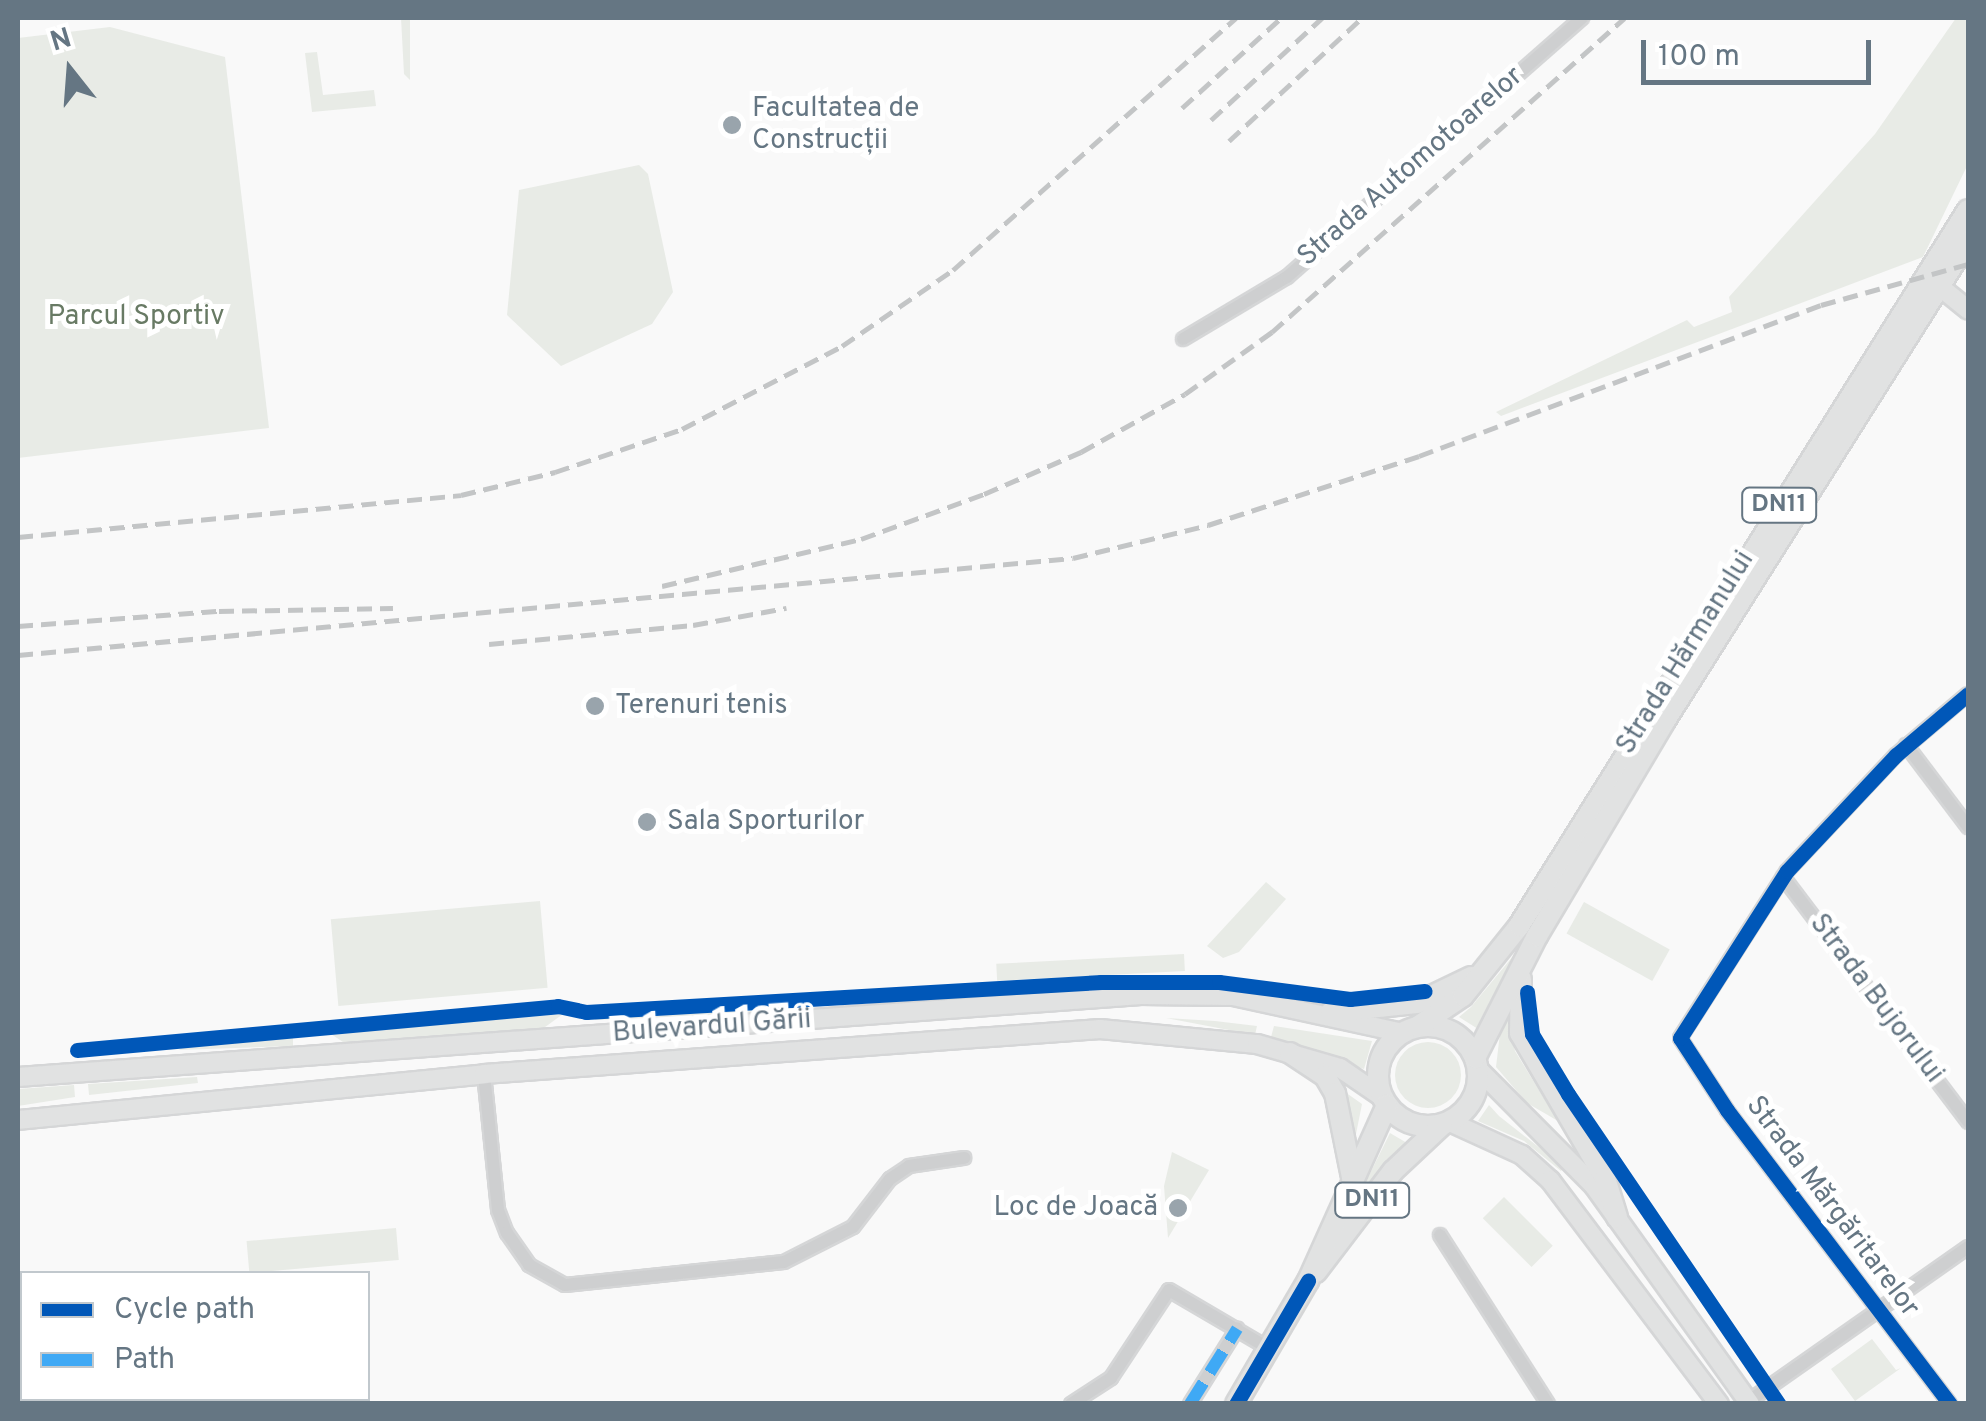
<!DOCTYPE html>
<meta charset="utf-8">
<style>
body{margin:0}
#map{position:relative;width:1986px;height:1421px;overflow:hidden;background:#f9f9f9;font-family:Overpass,sans-serif}
div>[style]{position:absolute}
.green>*{inset:0;background:#e8ebe6;transform-origin:0 0}
.round{border-radius:50%}
.roads{filter:drop-shadow(2px 0 #d5d6d7) drop-shadow(-2px 0 #d5d6d7) drop-shadow(0 2px #d5d6d7) drop-shadow(0 -2px #d5d6d7)}
.street>*{height:12px;margin:-6px;padding:0 6px;transform-origin:6px;border-radius:6px;background:#cecfd0}
.secondary>*{height:18px;margin:-9px;padding:0 9px;transform-origin:9px;border-radius:9px;background:#e1e2e2}
.primary>*{height:20px;margin:-10px;padding:0 10px;transform-origin:10px;border-radius:10px;background:#e1e2e2}
.primary>.ring{margin:-10px;padding:0;box-sizing:content-box;background:none;border:20px solid #e1e2e2;border-radius:50%}
.rail>*{height:5px;margin-top:-2.5px;transform-origin:0;background:repeating-linear-gradient(90deg,#c3c5c6 0 15px,transparent 0 23px)}
.quiet>*{height:12px;margin-top:-6px;transform-origin:0;background:repeating-linear-gradient(90deg,#3fa9f5 0 25px,transparent 0 37px)}
.cycleway>*{height:15px;margin:-7.5px;padding:0 7.5px;transform-origin:7.5px;border-radius:7.5px;background:#0057b8}
.dots>*{width:28px;height:28px;translate:-50% -50%;box-sizing:border-box;border:5px solid #fff;border-radius:50%}
span{translate:-50% -50%;white-space:nowrap;text-align:center;line-height:1.15;-webkit-text-stroke:10px #fff;paint-order:stroke}
.shield-label span{padding:2px 8px;background:#fff;border:2px solid;border-radius:8px;-webkit-text-stroke-width:0}
.shield-label{font-size:25px;color:#657683;font-weight:700}
.poi-label{font-size:28px;color:#657683}
.left{translate:0 -50%;text-align:left}
.right{translate:-100% -50%;text-align:right}
.street-label{font-size:28px;color:#657683}
.park-label{font-size:28px;color:#687a64}
.frame{position:absolute;inset:0;border:20px solid #657683;pointer-events:none}
.legend{position:absolute;left:20px;top:1271px;width:350px;height:130px;box-sizing:border-box;background:#fff;border:2px solid #c1c8cd;margin:0;padding:12px 18px;list-style:none;font-size:30px;color:#657683}
.legend li{display:flex;align-items:center;gap:20px;height:50px}
.legend b{width:50px;border:2px solid #c1c8cd}
.north{position:absolute;left:20px;top:20px;width:100px;height:100px;-webkit-text-stroke:8px #fff;paint-order:stroke;rotate:343deg;font-size:28px;font-weight:700;line-height:40px;text-align:center;color:#657683}
.north::after{content:'';display:block;margin:auto;width:35px;height:45px;background:#657683;clip-path:polygon(50% 0,100% 100%,50% 72%,0 100%)}
.scale{position:absolute;left:1641px;top:40px;width:230px;height:45px;box-sizing:border-box;border:5px solid #657683;border-top:0;padding-left:12px;font-size:30px;line-height:35px;white-space:nowrap;color:#657683;-webkit-text-stroke:8px #fff;paint-order:stroke}
</style>
<div id="map">
<div class="green">
<div style="clip-path:polygon(401px 18px,410px 18px,410px 80px,404px 74px)"></div>
<div style="clip-path:polygon(1956px 18px,1968px 18px,1968px 164px,1923px 257px,1501px 416px,1496px 412px,1687px 320px,1694px 327px,1732px 312px,1729px 297px,1875px 134px)"></div>
<div style="clip-path:polygon(110px 27px,225px 57px,269px 428px,18px 458px,18px 38px)"></div>
<div style="clip-path:polygon(317px 52px,323px 95px,374px 90px,376px 106px,312px 112px,305px 53px)"></div>
<div style="clip-path:polygon(639px 165px,648px 174px,673px 292px,652px 324px,561px 366px,507px 315px,519px 190px)"></div>
<div style="clip-path:polygon(1266px 882px,1286px 899px,1239px 952px,1223px 958px,1207px 946px)"></div>
<div style="left:540px;top:901px;width:87px;height:210px;rotate:85deg"></div>
<div style="left:1584px;top:902px;width:98px;height:36px;rotate:29deg"></div>
<div style="clip-path:polygon(1523px 944px,1478px 1029px,1459px 1017px,1471px 1007px)"></div>
<div style="left:1184px;top:954px;width:17px;height:188px;rotate:87deg"></div>
<div style="clip-path:polygon(813px 1001px,807px 1011px,595px 1020px,596px 1015px)"></div>
<div style="clip-path:polygon(563px 1014px,541px 1030px,349px 1046px,331px 1034px)"></div>
<div style="clip-path:polygon(1166px 1018px,1215px 1021px,1257px 1026px,1255px 1035px)"></div>
<div style="clip-path:polygon(1508px 1019px,1515px 1051px,1558px 1121px,1527px 1103px,1496px 1067px,1500px 1033px)"></div>
<div style="clip-path:polygon(1274px 1026px,1372px 1041px,1364px 1069px,1271px 1037px)"></div>
<div style="clip-path:polygon(293px 1034px,293px 1046px,179px 1050px,187px 1043px)"></div>
<div class="round" style="left:1395px;top:1042px;width:66px;height:66px"></div>
<div style="clip-path:polygon(197px 1077px,198px 1083px,89px 1095px,88px 1084px)"></div>
<div style="clip-path:polygon(74px 1085px,75px 1097px,18px 1106px,18px 1089px)"></div>
<div style="clip-path:polygon(1335px 1085px,1362px 1104px,1355px 1139px,1351px 1113px)"></div>
<div style="clip-path:polygon(1489px 1105px,1499px 1116px,1564px 1167px,1561px 1171px,1524px 1141px,1478px 1121px)"></div>
<div style="clip-path:polygon(1390px 1133px,1407px 1143px,1357px 1203px,1356px 1202px)"></div>
<div style="clip-path:polygon(1172px 1152px,1209px 1170px,1168px 1238px,1164px 1186px)"></div>
<div style="left:1504px;top:1197px;width:69px;height:30px;rotate:45deg"></div>
<div style="left:396px;top:1228px;width:32px;height:150px;rotate:85deg"></div>
<div style="clip-path:polygon(1872px 1339px,1896px 1370px,1901px 1368px,1855px 1401px,1831px 1369px)"></div>
</div>
<div class="roads">
<div class="street">
<div style="left:1183px;top:339px;width:121px;rotate:-30.8deg"></div>
<div style="left:1287px;top:277px;width:393px;rotate:-41.3deg"></div>
<div style="left:1906px;top:745px;width:103px;rotate:52.9deg"></div>
<div style="left:1783px;top:877px;width:307px;rotate:52.9deg"></div>
<div style="left:484px;top:1074px;width:137px;rotate:84.1deg"></div>
<div style="left:498px;top:1210px;width:25px;rotate:69deg"></div>
<div style="left:507px;top:1233px;width:39px;rotate:55deg"></div>
<div style="left:529px;top:1265px;width:41px;rotate:29.1deg"></div>
<div style="left:565px;top:1285px;width:220px;rotate:-6deg"></div>
<div style="left:784px;top:1262px;width:77px;rotate:-26.9deg"></div>
<div style="left:853px;top:1227px;width:61px;rotate:-52.4deg"></div>
<div style="left:890px;top:1179px;width:23px;rotate:-34deg"></div>
<div style="left:909px;top:1166px;width:56px;rotate:-8.3deg"></div>
<div style="left:1440px;top:1235px;width:201px;rotate:57.4deg"></div>
<div style="left:1749px;top:1401px;width:268px;rotate:-35.1deg"></div>
<div style="left:1071px;top:1404px;width:48px;rotate:-33deg"></div>
<div style="left:1111px;top:1378px;width:105px;rotate:-56.6deg"></div>
<div style="left:1169px;top:1290px;width:115px;rotate:30.4deg"></div>
<div style="left:1190px;top:1404px;width:89px;rotate:-57.9deg"></div>
<div style="left:1950px;top:1404px;width:369px;rotate:-127.2deg"></div>
<div style="left:1727px;top:1110px;width:86px;rotate:-123.1deg"></div>
<div style="left:1680px;top:1038px;width:198px;rotate:-57.4deg"></div>
<div style="left:1787px;top:871px;width:159px;rotate:-46.8deg"></div>
<div style="left:1896px;top:755px;width:94px;rotate:-40.3deg"></div>
</div>
<div class="secondary">
<div style="left:1940px;top:287px;width:36px;rotate:39deg"></div>
<div style="left:1478px;top:1069px;width:165px;rotate:45.2deg"></div>
<div style="left:1594px;top:1186px;width:268px;rotate:54.4deg"></div>
<div style="left:18px;top:1077px;width:1126px;rotate:-4.18deg"></div>
<div style="left:1141px;top:995px;width:92px;rotate:0.6deg"></div>
<div style="left:1233px;top:996px;width:174px;rotate:12.3deg"></div>
<div style="left:18px;top:1120px;width:468px;rotate:-5.6deg"></div>
<div style="left:484px;top:1074px;width:618px;rotate:-4.18deg"></div>
<div style="left:1100px;top:1029px;width:158px;rotate:5.5deg"></div>
<div style="left:1257px;top:1044px;width:86px;rotate:16.1deg"></div>
<div style="left:1340px;top:1068px;width:51px;rotate:34.6deg"></div>
<div style="left:1450px;top:1122px;width:79px;rotate:24.6deg"></div>
<div style="left:1522px;top:1155px;width:38px;rotate:42deg"></div>
<div style="left:1550px;top:1180px;width:281px;rotate:53deg"></div>
</div>
<div class="primary">
<div style="left:1521px;top:979px;width:54px;rotate:91.1deg"></div>
<div style="left:1520px;top:1033px;width:168px;rotate:59.6deg"></div>
<div style="left:1605px;top:1178px;width:41px;rotate:72.9deg"></div>
<div style="left:1331px;top:1012px;width:86px;rotate:-6deg"></div>
<div style="left:1417px;top:1003px;width:60px;rotate:-25.7deg"></div>
<div class="ring" style="left:1378px;top:1026px;width:80px;height:80px"></div>
<div style="left:1417px;top:1027px;width:55px;rotate:-34deg"></div>
<div style="left:1463px;top:996px;width:90px;rotate:-51.3deg"></div>
<div style="left:1519px;top:926px;width:845px;rotate:-57.91deg"></div>
<div style="left:1290px;top:1053px;width:42px;rotate:33.3deg"></div>
<div style="left:1325px;top:1076px;width:20px;rotate:60deg"></div>
<div style="left:1335px;top:1093px;width:91px;rotate:78.6deg"></div>
<div style="left:1475px;top:1058px;width:137px;rotate:-63.1deg"></div>
<div style="left:1537px;top:936px;width:249px;rotate:-59.3deg"></div>
<div style="left:1664px;top:722px;width:569px;rotate:-57.71deg"></div>
<div style="left:1316px;top:1272px;width:127px;rotate:-52.7deg"></div>
<div style="left:1393px;top:1171px;width:67px;rotate:-43.2deg"></div>
<div style="left:1236px;top:1404px;width:143px;rotate:-59.7deg"></div>
<div style="left:1308px;top:1281px;width:193px;rotate:-65.8deg"></div>
</div>
</div>
<div class="rail">
<div style="left:1182px;top:108px;width:134px;rotate:-42.3deg"></div>
<div style="left:1211px;top:120px;width:151px;rotate:-42.6deg"></div>
<div style="left:1229px;top:141px;width:181px;rotate:-42.8deg"></div>
<div style="left:18px;top:537px;width:445px;rotate:-5.4deg"></div>
<div style="left:461px;top:495px;width:97px;rotate:-13.7deg"></div>
<div style="left:555px;top:472px;width:134px;rotate:-18.7deg"></div>
<div style="left:682px;top:429px;width:180px;rotate:-27.4deg"></div>
<div style="left:842px;top:346px;width:135px;rotate:-34.4deg"></div>
<div style="left:953px;top:270px;width:379px;rotate:-41.7deg"></div>
<div style="left:662px;top:586px;width:204px;rotate:-13.3deg"></div>
<div style="left:861px;top:539px;width:131px;rotate:-20.1deg"></div>
<div style="left:984px;top:494px;width:106px;rotate:-23.4deg"></div>
<div style="left:1081px;top:452px;width:119px;rotate:-29.1deg"></div>
<div style="left:1185px;top:394px;width:107px;rotate:-35.5deg"></div>
<div style="left:1272px;top:332px;width:472px;rotate:-41.7deg"></div>
<div style="left:18px;top:626px;width:202px;rotate:-4.3deg"></div>
<div style="left:219px;top:611px;width:174px;rotate:-1deg"></div>
<div style="left:489px;top:644px;width:205px;rotate:-5.3deg"></div>
<div style="left:693px;top:625px;width:95px;rotate:-10.4deg"></div>
<div style="left:18px;top:655px;width:1059px;rotate:-5.25deg"></div>
<div style="left:1073px;top:558px;width:139px;rotate:-13.7deg"></div>
<div style="left:1208px;top:525px;width:222px;rotate:-18.1deg"></div>
<div style="left:1419px;top:456px;width:429px;rotate:-20.6deg"></div>
<div style="left:1821px;top:305px;width:153px;rotate:-15.6deg"></div>
</div>
<div class="quiet">
<div style="left:1190px;top:1404px;width:89px;rotate:-57.9deg"></div>
</div>
<div class="cycleway">
<div style="left:1527px;top:992px;width:42px;rotate:83.2deg"></div>
<div style="left:1532px;top:1034px;width:70px;rotate:59deg"></div>
<div style="left:1568px;top:1094px;width:375px;rotate:55.8deg"></div>
<div style="left:77px;top:1050px;width:483px;rotate:-5.2deg"></div>
<div style="left:558px;top:1006px;width:29px;rotate:12deg"></div>
<div style="left:586px;top:1012px;width:516px;rotate:-3.33deg"></div>
<div style="left:1101px;top:982px;width:118px"></div>
<div style="left:1219px;top:982px;width:132px;rotate:7.4deg"></div>
<div style="left:1350px;top:999px;width:75px;rotate:-6.1deg"></div>
<div style="left:1236px;top:1404px;width:143px;rotate:-59.7deg"></div>
<div style="left:1950px;top:1404px;width:369px;rotate:-127.2deg"></div>
<div style="left:1727px;top:1110px;width:86px;rotate:-123.1deg"></div>
<div style="left:1680px;top:1038px;width:198px;rotate:-57.4deg"></div>
<div style="left:1787px;top:871px;width:159px;rotate:-46.8deg"></div>
<div style="left:1896px;top:755px;width:94px;rotate:-40.3deg"></div>
</div>
<div class="dots">
<div style="left:732px;top:125px;background:#99a4ac"></div>
<div style="left:595px;top:706px;background:#99a4ac"></div>
<div style="left:647px;top:822px;background:#99a4ac"></div>
<div style="left:1178px;top:1208px;background:#99a4ac"></div>
</div>
<div class="shield-label">
<span style="left:1779px;top:505px">DN11</span>
<span style="left:1372px;top:1200px">DN11</span>
</div>
<div class="poi-label">
<span class="left" style="left:752px;top:125px">Facultatea de<br>Construcții</span>
<span class="left" style="left:615px;top:706px">Terenuri tenis</span>
<span class="left" style="left:667px;top:822px">Sala Sporturilor</span>
<span class="right" style="left:1158px;top:1208px">Loc de Joacă</span>
</div>
<div class="street-label">
<span style="left:1411px;top:167px;rotate:-41deg">Strada Automotoarelor</span>
<span style="left:1686px;top:653px;rotate:-58deg">Strada Hărmanului</span>
<span style="left:1876px;top:999px;rotate:53deg">Strada Bujorului</span>
<span style="left:712px;top:1027px;rotate:-4deg">Bulevardul Gării</span>
<span style="left:1832px;top:1207px;rotate:53deg">Strada Mărgăritarelor</span>
</div>
<div class="park-label">
<span style="left:136px;top:317px">Parcul Sportiv</span>
</div>
<div class="frame"></div>
<ul class="legend">
<li><b style="height:12px;background:#0057b8"></b>Cycle path</li>
<li><b style="height:12px;background:#3fa9f5"></b>Path</li>
</ul>
<div class="north">N</div>
<div class="scale">100 m</div>
</div>
